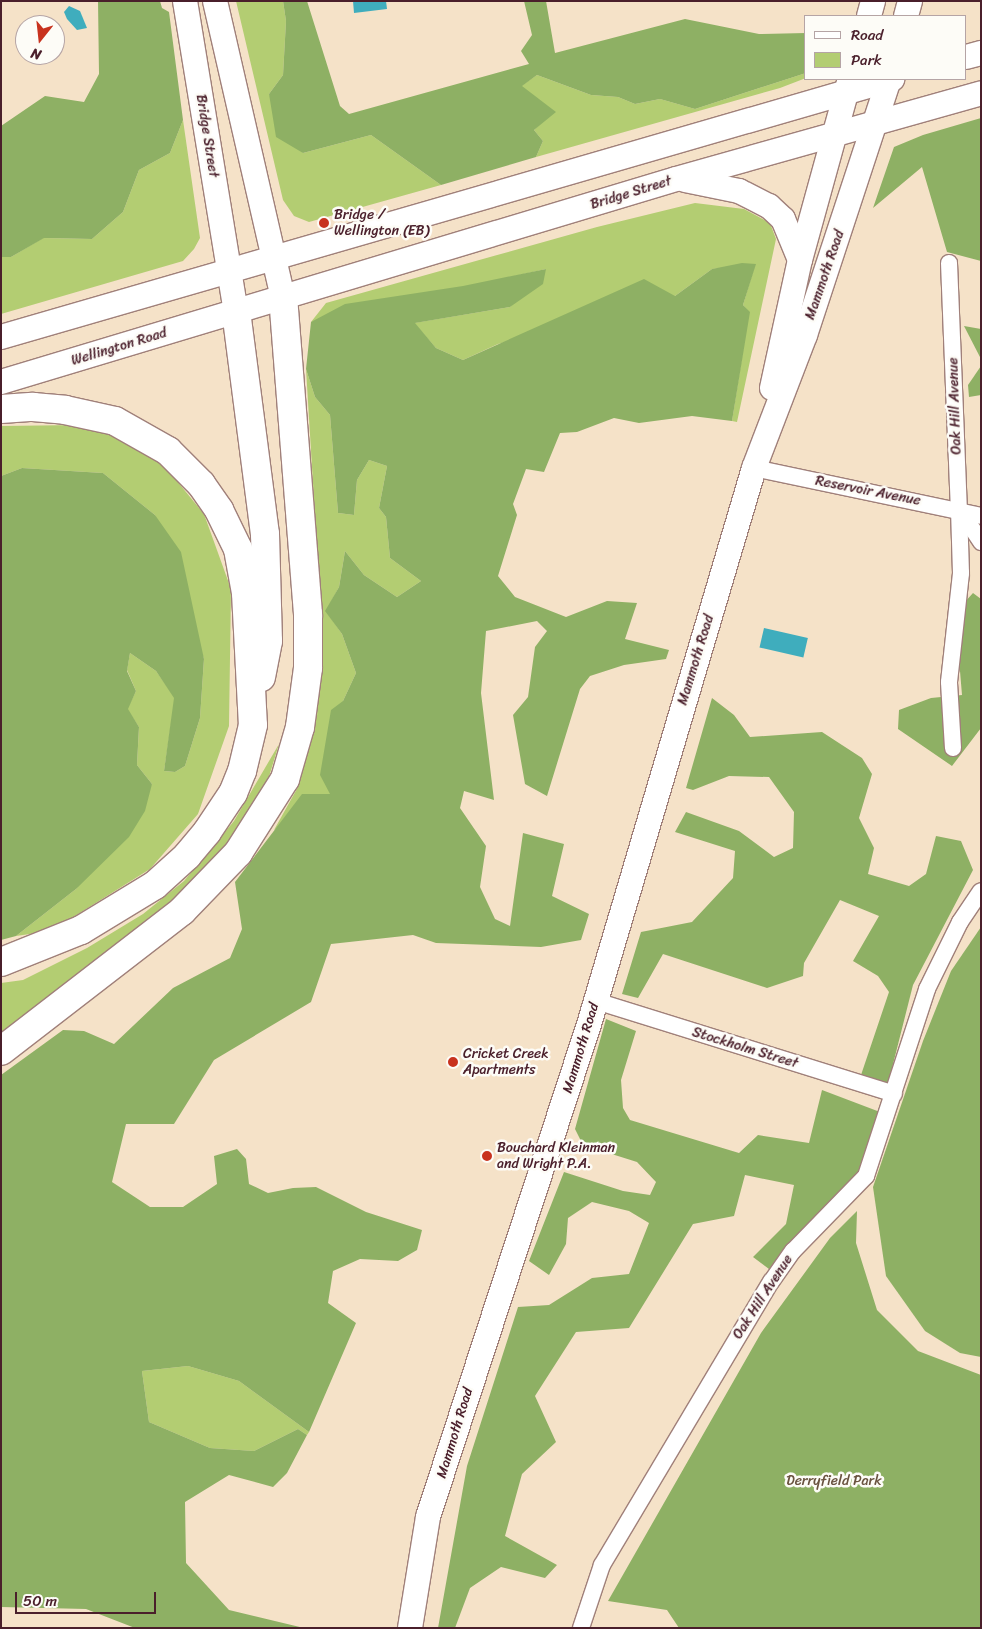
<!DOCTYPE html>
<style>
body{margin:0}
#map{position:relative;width:982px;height:1629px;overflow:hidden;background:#f5e2c8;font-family:Sriracha,sans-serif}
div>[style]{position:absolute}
.green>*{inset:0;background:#b3cd72}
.forest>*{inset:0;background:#8eb064}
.water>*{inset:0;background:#3fadbd;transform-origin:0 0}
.roads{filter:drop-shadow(1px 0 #a0807a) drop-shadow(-1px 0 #a0807a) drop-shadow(0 1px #a0807a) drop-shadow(0 -1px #a0807a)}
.street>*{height:16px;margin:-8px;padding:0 8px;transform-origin:8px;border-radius:8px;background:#fff}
.secondary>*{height:24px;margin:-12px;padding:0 12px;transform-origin:12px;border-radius:12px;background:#fff}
.highway>*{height:28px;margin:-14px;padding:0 14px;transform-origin:14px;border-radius:14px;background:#fff}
.dots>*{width:14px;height:14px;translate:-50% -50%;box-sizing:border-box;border:2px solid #fdfcf7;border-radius:50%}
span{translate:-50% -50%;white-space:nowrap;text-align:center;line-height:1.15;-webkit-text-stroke:5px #fdfcf7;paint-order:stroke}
.street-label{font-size:14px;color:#4a1f2b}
.poi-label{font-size:14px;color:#4a1f2b}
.left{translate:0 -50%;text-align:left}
.park-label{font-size:14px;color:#6a5340}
.frame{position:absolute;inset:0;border:2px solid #4a1f2b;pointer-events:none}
.legend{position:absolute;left:804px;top:15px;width:162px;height:65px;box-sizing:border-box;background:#fdfcf7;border:1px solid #b5a4a5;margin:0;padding:6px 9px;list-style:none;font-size:15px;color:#4a1f2b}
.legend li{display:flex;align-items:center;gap:10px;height:25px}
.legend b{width:25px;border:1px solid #b5a4a5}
.north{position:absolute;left:15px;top:15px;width:50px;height:50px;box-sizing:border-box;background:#fdfcf7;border:1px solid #b5a4a5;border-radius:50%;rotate:196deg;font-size:14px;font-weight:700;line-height:20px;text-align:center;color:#4a1f2b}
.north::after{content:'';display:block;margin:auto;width:18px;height:22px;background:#c8321e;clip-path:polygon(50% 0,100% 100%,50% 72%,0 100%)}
.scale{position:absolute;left:15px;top:1592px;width:141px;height:22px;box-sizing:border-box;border:2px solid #4a1f2b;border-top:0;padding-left:6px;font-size:15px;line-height:18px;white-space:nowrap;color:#4a1f2b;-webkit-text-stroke:4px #fdfcf7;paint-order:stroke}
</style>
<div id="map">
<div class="green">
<div style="clip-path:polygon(236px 1px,283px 1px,286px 21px,283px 75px,269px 94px,303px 153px,371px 135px,441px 185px,309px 222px,294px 216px,283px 200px)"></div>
<div style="clip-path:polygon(806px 73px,806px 78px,780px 88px,536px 157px,543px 141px,534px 130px,542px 122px,521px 86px,537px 75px,591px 95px,618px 97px,635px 104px,660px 99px,695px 109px)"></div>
<div style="clip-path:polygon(183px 120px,200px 238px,194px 249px,183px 261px,1px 314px,1px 257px,11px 257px,43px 238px,92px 239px,123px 212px,139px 170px,170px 153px)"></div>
<div style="clip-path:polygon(695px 203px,744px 209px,770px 223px,776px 239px,737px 422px,732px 421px,749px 312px,743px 305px,755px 265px,712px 269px,675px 296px,498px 344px,463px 360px,436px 348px,414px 323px,510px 307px,546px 269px,311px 322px,326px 303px,597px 227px)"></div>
<div style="clip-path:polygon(306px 369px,315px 397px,330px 415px,338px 513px,354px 515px,357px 480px,369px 460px,387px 466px,379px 508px,386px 517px,390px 558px,421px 581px,397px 597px,364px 575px,345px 551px,339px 587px,326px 611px,342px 634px,356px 673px,343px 701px,330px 794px,274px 830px,298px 787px,317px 716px,321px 614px)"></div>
<div style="clip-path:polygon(78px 425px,126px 440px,163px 464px,204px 514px,231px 589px,229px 726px,198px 814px,150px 869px,51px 931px,16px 936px,76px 889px,152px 784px,137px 765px,139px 727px,127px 709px,136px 691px,127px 670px,130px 653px,156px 671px,175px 698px,164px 771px,175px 772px,185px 766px,200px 718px,204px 659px,155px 515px,103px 473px,22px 468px,1px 476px,1px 426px)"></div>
<div style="clip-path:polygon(279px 744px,260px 806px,210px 872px,105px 958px,1px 1033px,1px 983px,23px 980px,87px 948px,143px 914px,184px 881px,234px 821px)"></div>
<div style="clip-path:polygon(188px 1366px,239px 1381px,309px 1432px,307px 1435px,298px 1429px,254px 1451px,210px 1448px,149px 1422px,142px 1371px)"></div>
</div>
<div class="forest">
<div style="clip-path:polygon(98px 1px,160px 1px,162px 8px,169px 12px,183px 120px,170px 153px,139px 170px,123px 212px,92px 239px,44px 238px,11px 257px,1px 257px,1px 126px,45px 96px,84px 102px,99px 74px)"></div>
<div style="clip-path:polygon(283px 1px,307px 1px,340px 106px,349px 114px,529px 64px,521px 51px,532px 35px,524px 1px,546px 1px,555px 53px,685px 19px,759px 34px,806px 33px,806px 73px,695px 109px,660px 99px,635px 104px,618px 97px,591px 95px,537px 75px,522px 86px,556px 112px,534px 130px,543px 141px,536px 157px,441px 185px,371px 135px,303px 153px,276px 137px,269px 94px,283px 75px,286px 21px)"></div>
<div style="clip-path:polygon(981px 118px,981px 261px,947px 252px,922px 167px,873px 208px,894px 147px,923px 135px)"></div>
<div style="clip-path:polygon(742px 263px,756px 264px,743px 305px,750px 312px,732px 421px,692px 416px,639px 423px,614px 418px,577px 432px,560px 433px,544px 472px,526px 469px,513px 504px,517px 515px,498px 576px,515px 597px,566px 617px,607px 601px,637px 603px,625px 639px,669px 650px,666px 659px,624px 665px,590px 676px,580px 689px,547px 796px,525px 784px,513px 715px,528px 697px,535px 647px,547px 631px,537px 621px,486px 631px,481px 693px,494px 800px,464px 791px,460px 808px,486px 846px,480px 887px,495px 919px,510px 926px,523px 833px,564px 844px,552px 896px,589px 914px,581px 940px,541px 947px,436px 943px,413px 935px,331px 944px,311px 1002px,214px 1060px,174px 1124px,126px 1124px,112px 1182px,150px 1207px,183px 1207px,217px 1184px,214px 1156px,237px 1149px,246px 1159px,249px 1184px,268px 1193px,293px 1188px,316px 1187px,366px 1212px,422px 1230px,417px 1250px,398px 1261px,360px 1259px,333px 1271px,328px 1303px,356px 1323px,309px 1432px,239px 1381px,188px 1366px,142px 1371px,149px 1422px,210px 1448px,254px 1451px,298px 1429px,307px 1435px,287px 1473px,273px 1487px,229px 1475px,185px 1502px,186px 1563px,229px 1610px,304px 1628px,135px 1628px,86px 1609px,1px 1607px,1px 1075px,63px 1030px,84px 1031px,114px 1044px,173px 988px,230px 958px,242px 929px,235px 882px,302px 794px,330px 794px,320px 775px,331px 710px,343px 701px,356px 673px,342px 634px,325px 611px,339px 587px,345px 551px,364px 575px,397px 597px,421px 581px,390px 558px,386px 517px,379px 508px,387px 466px,369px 460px,357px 480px,354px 515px,338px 513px,330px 415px,315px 397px,306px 369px,311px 322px,345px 304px,463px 286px,546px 269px,543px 284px,510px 307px,415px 323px,436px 348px,463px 360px,644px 279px,675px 296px,712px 269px)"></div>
<div style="clip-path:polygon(964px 326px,981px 329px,981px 359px)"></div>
<div style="clip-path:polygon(981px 366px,981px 395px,969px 397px,968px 385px)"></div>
<div style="clip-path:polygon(22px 468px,103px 473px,155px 515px,181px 552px,204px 659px,200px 718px,185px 766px,175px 772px,164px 771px,174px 698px,156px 671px,130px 653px,127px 671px,136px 691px,128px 709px,139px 727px,137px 765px,152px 784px,145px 811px,129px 837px,76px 889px,16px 936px,1px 940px,1px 476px)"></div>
<div style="clip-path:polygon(973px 593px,981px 599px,981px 728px,952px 766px,898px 729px,899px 710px,931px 698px,962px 695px,959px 659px,964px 603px)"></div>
<div style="clip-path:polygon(712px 698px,734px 715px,750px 737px,822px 732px,862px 758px,872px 774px,859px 818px,874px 848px,868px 874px,909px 886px,926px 874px,936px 836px,961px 841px,973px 870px,913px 985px,888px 1084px,861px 1075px,889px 992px,878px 976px,853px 961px,879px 916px,840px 900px,804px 963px,803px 976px,767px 988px,663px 954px,638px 998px,622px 994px,641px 932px,692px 922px,733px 878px,735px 851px,675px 832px,686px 812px,739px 831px,774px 857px,793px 848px,794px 812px,769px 777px,729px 776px,693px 790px,686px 788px)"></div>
<div style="clip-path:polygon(981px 927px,981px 1357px,960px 1353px,925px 1331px,886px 1276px,873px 1187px,923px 1041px,951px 971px)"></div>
<div style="clip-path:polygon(606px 1019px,636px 1031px,621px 1080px,623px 1108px,630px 1120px,739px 1153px,758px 1135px,809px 1143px,822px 1090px,880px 1112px,863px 1170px,773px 1272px,753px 1257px,786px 1224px,794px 1185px,745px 1175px,734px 1216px,693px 1224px,629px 1328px,576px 1332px,535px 1396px,556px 1442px,522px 1474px,505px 1536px,557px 1565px,545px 1578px,501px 1567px,470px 1588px,455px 1628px,438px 1628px,467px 1466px,518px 1307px,549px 1305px,592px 1278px,629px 1274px,649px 1223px,629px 1211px,592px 1202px,568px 1218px,566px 1244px,549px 1275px,529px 1261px,564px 1172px,623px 1191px,650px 1195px,656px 1182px,637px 1162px,583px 1145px,575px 1129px)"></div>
<div style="clip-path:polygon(857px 1211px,856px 1243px,877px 1310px,918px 1351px,981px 1375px,981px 1628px,679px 1628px,667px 1610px,608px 1601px,761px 1333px,830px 1238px)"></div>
</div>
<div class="water">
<div style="clip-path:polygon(353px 1px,386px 1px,387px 9px,354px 13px)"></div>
<div style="clip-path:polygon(69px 6px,80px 11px,87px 28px,77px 30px,67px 19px,64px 12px)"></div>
<div style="left:764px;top:628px;width:45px;height:20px;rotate:13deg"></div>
</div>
<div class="roads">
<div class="street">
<div style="left:949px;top:263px;width:246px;rotate:87.7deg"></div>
<div style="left:959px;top:509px;width:40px;rotate:56deg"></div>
<div style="left:754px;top:468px;width:232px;rotate:11.9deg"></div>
<div style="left:953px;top:748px;width:66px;rotate:-93.5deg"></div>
<div style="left:949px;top:682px;width:110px;rotate:-83.7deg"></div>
<div style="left:961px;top:573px;width:64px;rotate:-91.8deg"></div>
<div style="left:596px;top:1001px;width:312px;rotate:17.3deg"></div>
<div style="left:581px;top:1628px;width:66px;rotate:-71.6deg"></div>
<div style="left:602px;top:1565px;width:330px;rotate:-59.2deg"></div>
<div style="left:771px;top:1282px;width:38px;rotate:-55deg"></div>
<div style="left:793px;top:1251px;width:105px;rotate:-45.8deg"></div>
<div style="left:866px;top:1176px;width:197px;rotate:-71.9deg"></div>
<div style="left:927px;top:989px;width:75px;rotate:-63.8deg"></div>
<div style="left:960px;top:922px;width:37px;rotate:-56deg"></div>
</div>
<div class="secondary">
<div style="left:185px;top:1px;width:314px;rotate:80.7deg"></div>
<div style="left:215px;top:1px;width:306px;rotate:77.1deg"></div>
<div style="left:869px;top:16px;width:16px;rotate:-75deg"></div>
<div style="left:906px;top:16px;width:16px;rotate:-75deg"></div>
<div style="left:966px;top:57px;width:16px;rotate:-15deg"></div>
<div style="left:685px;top:180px;width:55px;rotate:11.5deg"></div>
<div style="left:739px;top:191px;width:34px;rotate:27deg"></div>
<div style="left:769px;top:206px;width:19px;rotate:43deg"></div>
<div style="left:783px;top:219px;width:44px;rotate:67.5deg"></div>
<div style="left:1px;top:337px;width:928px;rotate:-16.15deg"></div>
<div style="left:1px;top:382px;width:705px;rotate:-16.74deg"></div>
<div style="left:676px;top:179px;width:317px;rotate:-15.7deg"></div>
<div style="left:772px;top:388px;width:131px;rotate:-77.7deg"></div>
<div style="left:800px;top:260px;width:188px;rotate:-74.6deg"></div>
<div style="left:410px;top:1628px;width:112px;rotate:-80.8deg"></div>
<div style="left:428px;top:1517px;width:522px;rotate:-71.91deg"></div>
<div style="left:590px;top:1021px;width:577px;rotate:-73.48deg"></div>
<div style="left:754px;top:468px;width:142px;rotate:-69deg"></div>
<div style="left:805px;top:335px;width:269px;rotate:-71.8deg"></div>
</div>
<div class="highway">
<div style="left:236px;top:311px;width:225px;rotate:82.6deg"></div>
<div style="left:265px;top:534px;width:107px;rotate:88.4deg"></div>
<div style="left:268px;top:641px;width:37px;rotate:101deg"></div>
<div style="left:1px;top:409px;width:32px;rotate:-4deg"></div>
<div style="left:33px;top:407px;width:32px;rotate:5deg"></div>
<div style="left:65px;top:410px;width:51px;rotate:12.4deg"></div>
<div style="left:115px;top:421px;width:61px;rotate:29.5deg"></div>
<div style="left:168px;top:451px;width:47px;rotate:45deg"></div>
<div style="left:201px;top:484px;width:32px;rotate:55deg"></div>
<div style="left:219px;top:510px;width:43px;rotate:64deg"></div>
<div style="left:238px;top:549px;width:45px;rotate:79.7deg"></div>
<div style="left:246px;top:593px;width:132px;rotate:87deg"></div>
<div style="left:253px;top:725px;width:47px;rotate:103.4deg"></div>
<div style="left:242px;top:771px;width:24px;rotate:112deg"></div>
<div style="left:233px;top:793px;width:47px;rotate:123.7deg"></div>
<div style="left:207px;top:832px;width:31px;rotate:130deg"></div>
<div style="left:187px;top:856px;width:43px;rotate:137.8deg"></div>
<div style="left:155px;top:885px;width:87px;rotate:148.7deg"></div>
<div style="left:81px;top:930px;width:86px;rotate:158.2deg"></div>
<div style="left:1px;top:1051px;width:229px;rotate:-37.7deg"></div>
<div style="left:182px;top:911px;width:81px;rotate:-46deg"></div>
<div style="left:238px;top:853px;width:88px;rotate:-57.6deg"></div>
<div style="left:285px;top:779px;width:54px;rotate:-73.9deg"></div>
<div style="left:300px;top:727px;width:60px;rotate:-82.3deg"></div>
<div style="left:308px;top:668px;width:54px;rotate:-90deg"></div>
<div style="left:308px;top:614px;width:316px;rotate:-94.5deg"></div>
</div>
</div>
<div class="dots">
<div style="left:324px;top:223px;background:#c8321e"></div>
<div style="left:453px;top:1062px;background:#c8321e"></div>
<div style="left:487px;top:1156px;background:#c8321e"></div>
</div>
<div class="street-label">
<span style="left:207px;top:136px;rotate:81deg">Bridge Street</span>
<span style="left:631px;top:193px;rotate:-17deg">Bridge Street</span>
<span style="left:825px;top:275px;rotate:-71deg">Mammoth Road</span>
<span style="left:119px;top:347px;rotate:-17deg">Wellington Road</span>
<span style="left:955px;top:406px;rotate:-92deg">Oak Hill Avenue</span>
<span style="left:868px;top:491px;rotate:11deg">Reservoir Avenue</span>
<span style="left:696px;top:660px;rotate:-73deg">Mammoth Road</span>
<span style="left:581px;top:1048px;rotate:-73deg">Mammoth Road</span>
<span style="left:745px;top:1048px;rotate:17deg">Stockholm Street</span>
<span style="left:763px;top:1297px;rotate:-57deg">Oak Hill Avenue</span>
<span style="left:455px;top:1433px;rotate:-73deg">Mammoth Road</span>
</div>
<div class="poi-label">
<span class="left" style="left:334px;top:223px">Bridge /<br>Wellington (EB)</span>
<span class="left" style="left:463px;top:1062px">Cricket Creek<br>Apartments</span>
<span class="left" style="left:497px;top:1156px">Bouchard Kleinman<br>and Wright P.A.</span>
</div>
<div class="park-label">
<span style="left:834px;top:1481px">Derryfield Park</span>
</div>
<div class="frame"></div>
<ul class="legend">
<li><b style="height:6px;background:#fff"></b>Road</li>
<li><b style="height:14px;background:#b3cd72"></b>Park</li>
</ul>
<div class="north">N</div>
<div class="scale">50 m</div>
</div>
